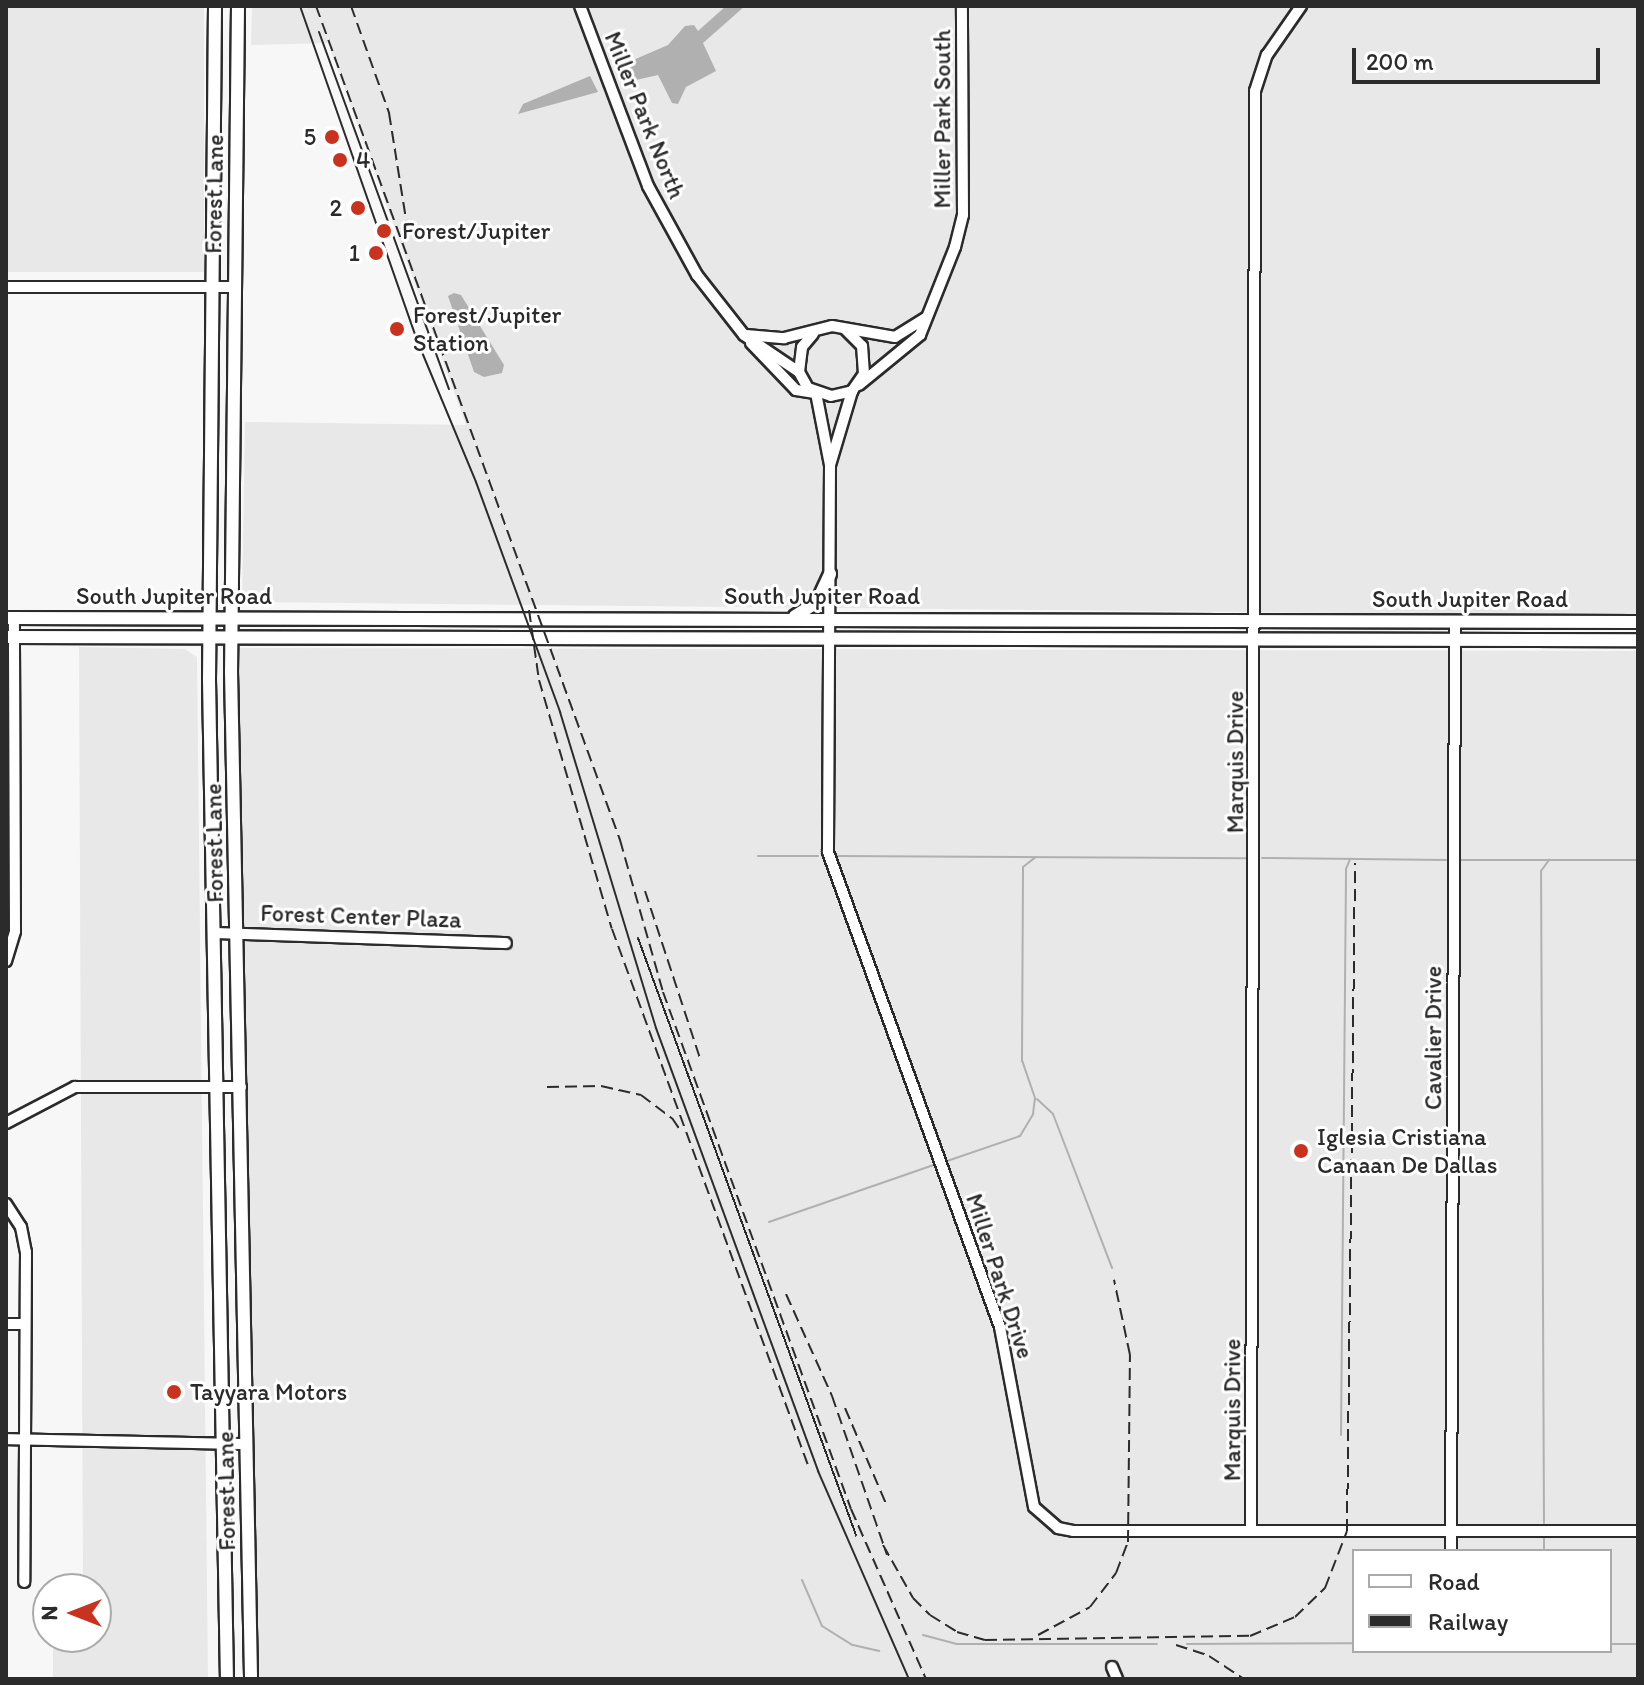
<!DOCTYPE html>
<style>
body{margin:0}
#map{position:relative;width:1644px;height:1685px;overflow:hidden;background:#f7f7f7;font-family:Itim,sans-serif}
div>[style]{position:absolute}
.built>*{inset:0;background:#e8e8e8;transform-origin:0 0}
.water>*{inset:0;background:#b0b0b0}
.stream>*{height:2px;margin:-1px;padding:0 1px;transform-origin:1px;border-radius:1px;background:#b0b0b0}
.roads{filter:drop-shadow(2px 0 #2b2b2b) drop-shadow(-2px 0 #2b2b2b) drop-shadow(0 2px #2b2b2b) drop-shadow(0 -2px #2b2b2b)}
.minor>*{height:10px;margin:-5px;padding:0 5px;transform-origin:5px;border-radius:5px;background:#fff}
.major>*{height:12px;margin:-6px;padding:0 6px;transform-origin:6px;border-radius:6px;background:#fff}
.tram>*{height:2px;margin:-1px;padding:0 1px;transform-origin:1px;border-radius:1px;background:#2b2b2b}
.rail>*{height:2px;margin-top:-1px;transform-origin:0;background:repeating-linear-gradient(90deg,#2b2b2b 0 12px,transparent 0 18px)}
.dots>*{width:22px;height:22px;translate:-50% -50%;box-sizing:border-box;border:4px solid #fff;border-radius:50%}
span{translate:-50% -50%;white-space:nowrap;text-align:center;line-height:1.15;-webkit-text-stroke:6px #fff;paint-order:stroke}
.street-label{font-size:24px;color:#2b2b2b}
.poi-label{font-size:24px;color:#2b2b2b}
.right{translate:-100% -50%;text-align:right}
.left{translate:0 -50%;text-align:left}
.frame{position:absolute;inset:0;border:8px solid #2b2b2b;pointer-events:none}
.legend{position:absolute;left:1352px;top:1549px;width:260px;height:104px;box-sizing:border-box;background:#fff;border:2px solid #aaa;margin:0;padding:10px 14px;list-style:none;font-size:24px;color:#2b2b2b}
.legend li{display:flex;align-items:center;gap:16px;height:40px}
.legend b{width:40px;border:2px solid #aaa}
.north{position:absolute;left:32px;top:1573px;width:80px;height:80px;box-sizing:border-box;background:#fff;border:2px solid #aaa;border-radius:50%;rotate:270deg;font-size:22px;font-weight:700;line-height:32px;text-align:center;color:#2b2b2b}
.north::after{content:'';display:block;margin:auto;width:28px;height:36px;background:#c8321e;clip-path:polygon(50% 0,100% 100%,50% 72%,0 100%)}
.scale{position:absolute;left:1352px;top:48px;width:248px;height:36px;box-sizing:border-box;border:4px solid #2b2b2b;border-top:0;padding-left:10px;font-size:24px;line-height:28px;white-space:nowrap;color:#2b2b2b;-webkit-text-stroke:6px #fff;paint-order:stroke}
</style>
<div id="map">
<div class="built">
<div style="left:6px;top:6px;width:198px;height:266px"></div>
<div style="clip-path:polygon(252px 6px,1638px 6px,1638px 616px,242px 602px,245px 422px,466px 425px,328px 43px,251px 45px)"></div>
<div style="clip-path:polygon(79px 647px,185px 649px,197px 657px,208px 1679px,53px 1679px,53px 1646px,82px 1647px,83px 1637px,96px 1637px,96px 1589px,83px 1589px)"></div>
<div style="clip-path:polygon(evenodd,239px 648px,1638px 651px,1638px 1679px,250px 1679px,239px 648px,1354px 1551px,1610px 1551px,1610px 1651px,1354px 1651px,1354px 1551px)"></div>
</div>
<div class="water">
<div style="clip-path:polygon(726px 6px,745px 6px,703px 43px,716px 71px,686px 87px,678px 104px,672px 103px,658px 75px,627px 82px,617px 75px,624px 64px,668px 45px,685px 26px,694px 25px,698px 31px)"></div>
<div style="clip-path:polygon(590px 76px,598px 92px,518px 114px,523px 104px)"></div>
<div style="clip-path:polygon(454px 293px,461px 295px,504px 365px,502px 373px,484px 377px,474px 372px,448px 296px)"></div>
</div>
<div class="stream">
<div style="left:758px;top:856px;width:60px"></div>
<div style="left:836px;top:856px;width:411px;rotate:0.3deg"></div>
<div style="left:1262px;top:858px;width:184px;rotate:0.6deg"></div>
<div style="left:1460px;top:860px;width:178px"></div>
<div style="left:1037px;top:1099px;width:22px;rotate:43deg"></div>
<div style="left:1053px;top:1114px;width:165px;rotate:69deg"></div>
<div style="left:947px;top:1161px;width:77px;rotate:-18.9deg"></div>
<div style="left:1020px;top:1136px;width:26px;rotate:-59deg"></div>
<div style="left:1033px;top:1114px;width:16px;rotate:-83deg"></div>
<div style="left:1035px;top:1098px;width:39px;rotate:-109deg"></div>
<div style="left:1022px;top:1061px;width:194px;rotate:-89.7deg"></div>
<div style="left:1023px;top:867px;width:16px;rotate:-38deg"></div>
<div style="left:769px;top:1222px;width:175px;rotate:-19.1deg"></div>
<div style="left:1341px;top:1435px;width:566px;rotate:-89.49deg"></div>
<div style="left:1346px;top:869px;width:11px;rotate:-68deg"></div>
<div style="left:1544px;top:1523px;width:652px;rotate:-90.26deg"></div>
<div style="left:1541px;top:871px;width:14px;rotate:-54deg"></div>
<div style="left:1544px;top:1537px;width:14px;rotate:90deg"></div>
<div style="left:802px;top:1580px;width:50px;rotate:66.5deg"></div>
<div style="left:822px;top:1626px;width:36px;rotate:32deg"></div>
<div style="left:853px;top:1645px;width:27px;rotate:13deg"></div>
<div style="left:923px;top:1635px;width:35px;rotate:15deg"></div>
<div style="left:957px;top:1644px;width:200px"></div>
<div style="left:1187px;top:1644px;width:167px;rotate:-0.3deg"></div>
<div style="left:1610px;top:1644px;width:28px"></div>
</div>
<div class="roads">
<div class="minor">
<div style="left:580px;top:6px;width:192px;rotate:69.3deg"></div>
<div style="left:648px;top:186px;width:102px;rotate:61.2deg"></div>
<div style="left:697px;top:275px;width:76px;rotate:51.9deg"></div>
<div style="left:744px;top:335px;width:66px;rotate:33.9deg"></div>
<div style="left:799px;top:372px;width:18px;rotate:61deg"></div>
<div style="left:808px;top:388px;width:24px;rotate:19deg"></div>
<div style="left:831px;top:396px;width:22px;rotate:-13deg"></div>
<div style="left:852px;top:391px;width:21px;rotate:-55deg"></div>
<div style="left:864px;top:374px;width:28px;rotate:-94deg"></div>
<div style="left:862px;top:346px;width:23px;rotate:-135deg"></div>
<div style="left:6px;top:287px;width:229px"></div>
<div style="left:746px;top:335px;width:38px;rotate:5deg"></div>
<div style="left:784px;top:338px;width:49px;rotate:-14deg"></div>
<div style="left:832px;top:326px;width:64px;rotate:9.9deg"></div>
<div style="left:895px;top:337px;width:36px;rotate:-32deg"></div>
<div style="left:751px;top:343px;width:65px;rotate:46.2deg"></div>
<div style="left:796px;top:390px;width:19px;rotate:9deg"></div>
<div style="left:799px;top:372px;width:25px;rotate:-83deg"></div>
<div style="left:802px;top:347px;width:17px;rotate:-50deg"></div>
<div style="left:859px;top:385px;width:79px;rotate:-39.3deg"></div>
<div style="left:920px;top:335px;width:95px;rotate:-68.3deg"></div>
<div style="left:955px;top:247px;width:33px;rotate:-76deg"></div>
<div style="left:963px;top:215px;width:209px;rotate:-90.3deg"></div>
<div style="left:816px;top:393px;width:73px;rotate:79deg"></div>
<div style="left:830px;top:465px;width:387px;rotate:90.3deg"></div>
<div style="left:828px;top:852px;width:505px;rotate:70.09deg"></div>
<div style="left:1000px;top:1327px;width:183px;rotate:79.3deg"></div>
<div style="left:1034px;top:1507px;width:32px;rotate:41deg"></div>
<div style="left:1058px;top:1528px;width:15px;rotate:11deg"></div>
<div style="left:1073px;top:1531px;width:565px"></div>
<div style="left:830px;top:465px;width:77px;rotate:-73.4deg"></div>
<div style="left:214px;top:933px;width:292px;rotate:2deg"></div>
<div style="left:6px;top:961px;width:31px;rotate:-73deg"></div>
<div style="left:15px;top:931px;width:313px;rotate:-90.2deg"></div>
<div style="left:6px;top:1123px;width:78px;rotate:-27.6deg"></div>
<div style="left:75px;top:1087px;width:166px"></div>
<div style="left:6px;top:1204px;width:27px;rotate:57deg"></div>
<div style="left:21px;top:1227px;width:25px;rotate:79deg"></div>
<div style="left:26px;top:1252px;width:330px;rotate:90.3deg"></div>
<div style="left:6px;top:1324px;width:19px"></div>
<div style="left:6px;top:1439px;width:241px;rotate:1.2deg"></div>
<div style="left:1251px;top:1531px;width:1440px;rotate:-89.84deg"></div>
<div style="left:1255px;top:91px;width:38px;rotate:-72deg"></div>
<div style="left:1267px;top:55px;width:60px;rotate:-55.2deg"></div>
<div style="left:1451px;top:1551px;width:930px;rotate:-89.75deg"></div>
<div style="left:1112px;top:1667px;width:13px;rotate:67deg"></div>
</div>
<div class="major">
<div style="left:215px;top:6px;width:674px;rotate:90.51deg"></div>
<div style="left:209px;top:680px;width:999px;rotate:88.97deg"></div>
<div style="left:238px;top:6px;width:665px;rotate:90.6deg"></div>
<div style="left:231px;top:671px;width:1008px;rotate:88.86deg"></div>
<div style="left:795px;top:616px;width:26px;rotate:-32deg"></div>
<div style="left:817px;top:602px;width:31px;rotate:-65deg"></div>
<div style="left:6px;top:618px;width:1632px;rotate:0.14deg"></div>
<div style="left:6px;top:637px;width:1632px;rotate:0.11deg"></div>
</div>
</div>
<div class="tram">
<div style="left:300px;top:6px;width:359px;rotate:70.7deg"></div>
<div style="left:419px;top:345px;width:148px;rotate:67.4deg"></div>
<div style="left:476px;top:482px;width:245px;rotate:69.9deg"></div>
<div style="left:560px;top:712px;width:330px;rotate:73.1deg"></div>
<div style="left:656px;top:1028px;width:472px;rotate:69.9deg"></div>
<div style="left:818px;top:1471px;width:227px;rotate:66.4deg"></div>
<div style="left:319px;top:32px;width:380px;rotate:70deg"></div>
<div style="left:638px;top:938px;width:636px;rotate:69.94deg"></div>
</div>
<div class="rail">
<div style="left:316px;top:6px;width:888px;rotate:69.97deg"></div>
<div style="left:620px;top:840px;width:158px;rotate:74.2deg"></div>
<div style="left:663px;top:992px;width:550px;rotate:70.02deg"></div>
<div style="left:851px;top:1509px;width:186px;rotate:66.2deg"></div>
<div style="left:351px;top:6px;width:114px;rotate:70.4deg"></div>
<div style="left:389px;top:113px;width:121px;rotate:80.9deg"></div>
<div style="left:529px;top:610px;width:71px;rotate:81.9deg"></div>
<div style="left:539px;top:680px;width:259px;rotate:73.7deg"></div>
<div style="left:612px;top:929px;width:574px;rotate:69.92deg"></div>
<div style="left:645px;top:891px;width:176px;rotate:71.8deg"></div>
<div style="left:547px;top:1087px;width:54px;rotate:-1.1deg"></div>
<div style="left:601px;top:1086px;width:41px;rotate:12.7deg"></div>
<div style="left:641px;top:1095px;width:39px;rotate:37deg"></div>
<div style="left:672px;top:1118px;width:14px;rotate:56deg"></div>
<div style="left:786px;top:1294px;width:112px;rotate:65.7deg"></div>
<div style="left:832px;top:1396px;width:168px;rotate:70.9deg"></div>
<div style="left:845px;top:1408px;width:107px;rotate:66.8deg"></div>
<div style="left:883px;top:1545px;width:61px;rotate:60.5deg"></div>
<div style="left:913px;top:1598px;width:24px;rotate:45deg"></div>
<div style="left:930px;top:1615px;width:32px;rotate:32deg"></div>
<div style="left:957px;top:1632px;width:29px;rotate:16deg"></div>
<div style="left:985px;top:1640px;width:265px;rotate:-0.9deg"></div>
<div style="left:1250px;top:1636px;width:49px;rotate:-22.9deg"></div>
<div style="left:1295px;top:1617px;width:42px;rotate:-44deg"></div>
<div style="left:1325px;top:1588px;width:61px;rotate:-68.9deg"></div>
<div style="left:1347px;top:1531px;width:668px;rotate:-89.31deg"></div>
<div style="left:1038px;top:1635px;width:59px;rotate:-28.3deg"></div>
<div style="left:1090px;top:1607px;width:43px;rotate:-52.6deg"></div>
<div style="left:1116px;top:1573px;width:33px;rotate:-69deg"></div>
<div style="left:1128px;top:1542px;width:187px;rotate:-89.4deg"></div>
<div style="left:1130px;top:1355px;width:77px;rotate:-102deg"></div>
<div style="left:1176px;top:1645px;width:35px;rotate:18deg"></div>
<div style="left:1209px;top:1656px;width:42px;rotate:33.3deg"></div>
</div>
<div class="dots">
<div style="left:332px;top:137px;background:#c8321e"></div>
<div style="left:340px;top:160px;background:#c8321e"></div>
<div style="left:358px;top:208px;background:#c8321e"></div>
<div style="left:384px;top:231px;background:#c8321e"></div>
<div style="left:376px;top:253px;background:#c8321e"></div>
<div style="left:397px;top:329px;background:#c8321e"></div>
<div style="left:1301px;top:1151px;background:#c8321e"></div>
<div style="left:174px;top:1392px;background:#c8321e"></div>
</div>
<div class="street-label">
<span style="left:645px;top:115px;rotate:68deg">Miller Park North</span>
<span style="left:942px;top:119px;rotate:-90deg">Miller Park South</span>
<span style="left:214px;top:194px;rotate:-89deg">Forest Lane</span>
<span style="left:174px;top:596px">South Jupiter Road</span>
<span style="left:822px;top:596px">South Jupiter Road</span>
<span style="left:1470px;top:599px">South Jupiter Road</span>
<span style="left:1235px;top:762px;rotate:-90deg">Marquis Drive</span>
<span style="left:214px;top:843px;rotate:-91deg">Forest Lane</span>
<span style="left:361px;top:916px;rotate:2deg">Forest Center Plaza</span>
<span style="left:1433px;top:1038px;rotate:-90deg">Cavalier Drive</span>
<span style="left:1000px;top:1276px;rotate:72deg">Miller Park Drive</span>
<span style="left:1232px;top:1410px;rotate:-90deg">Marquis Drive</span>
<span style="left:226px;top:1491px;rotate:-91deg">Forest Lane</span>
</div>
<div class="poi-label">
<span class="right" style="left:316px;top:137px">5</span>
<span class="left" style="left:356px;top:160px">4</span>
<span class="right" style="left:342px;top:208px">2</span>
<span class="left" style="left:402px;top:231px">Forest/Jupiter</span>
<span class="right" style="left:360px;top:253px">1</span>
<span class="left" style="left:413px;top:329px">Forest/Jupiter<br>Station</span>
<span class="left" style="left:1317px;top:1151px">Iglesia Cristiana<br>Canaan De Dallas</span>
<span class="left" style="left:190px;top:1392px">Tayyara Motors</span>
</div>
<div class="frame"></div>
<ul class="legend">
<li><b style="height:10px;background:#fff"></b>Road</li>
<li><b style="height:10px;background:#2b2b2b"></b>Railway</li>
</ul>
<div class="north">N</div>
<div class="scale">200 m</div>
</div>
